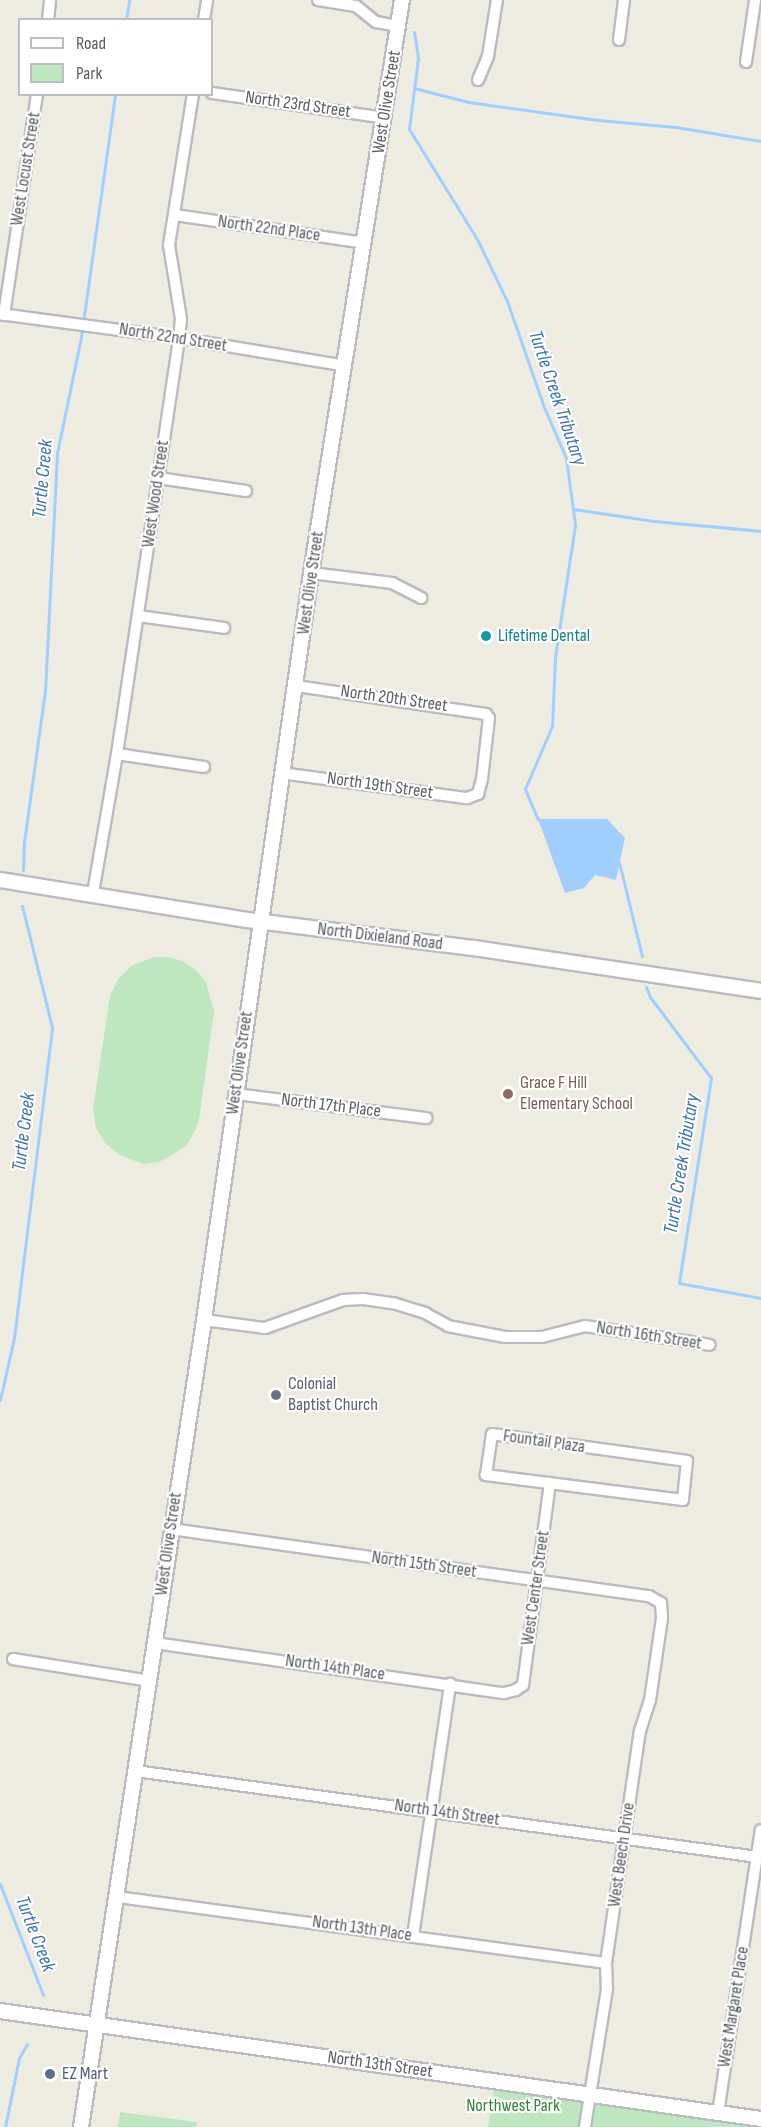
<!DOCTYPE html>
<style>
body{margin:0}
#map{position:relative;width:761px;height:2127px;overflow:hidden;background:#eeece1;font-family:"Sofia Sans Condensed",sans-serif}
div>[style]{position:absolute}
.green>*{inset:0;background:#bce7bf}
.water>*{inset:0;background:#a0cfff}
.stream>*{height:3px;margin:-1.5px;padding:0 1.5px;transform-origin:1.5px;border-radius:1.5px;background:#a0cfff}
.roads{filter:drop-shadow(2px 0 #b9bbc1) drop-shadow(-2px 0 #b9bbc1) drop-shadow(0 2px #b9bbc1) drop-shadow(0 -2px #b9bbc1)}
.street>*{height:10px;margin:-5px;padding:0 5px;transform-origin:5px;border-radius:5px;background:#fff}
.secondary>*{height:14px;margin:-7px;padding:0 7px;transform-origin:7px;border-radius:7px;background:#fff}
.dots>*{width:16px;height:16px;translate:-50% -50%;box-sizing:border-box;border:3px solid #fff;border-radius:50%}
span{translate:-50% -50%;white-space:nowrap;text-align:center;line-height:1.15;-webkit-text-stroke:4.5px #fff;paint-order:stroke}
.street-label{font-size:18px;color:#5a5d63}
.culture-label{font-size:18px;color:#0d838f}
.left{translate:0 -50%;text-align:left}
.education-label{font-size:18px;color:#785e54}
.worship-label{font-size:18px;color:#5b616d}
.service-label{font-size:18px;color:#4e5e75}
.park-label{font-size:18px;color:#30843a}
.water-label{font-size:20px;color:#3b72bf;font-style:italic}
.legend{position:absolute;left:18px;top:18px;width:195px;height:78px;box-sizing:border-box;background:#fff;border:2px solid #bdbec1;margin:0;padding:8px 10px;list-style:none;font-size:18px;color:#5a5d63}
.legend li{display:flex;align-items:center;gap:12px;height:30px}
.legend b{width:30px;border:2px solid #bdbec1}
</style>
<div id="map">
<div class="green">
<div style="clip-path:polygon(154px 957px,167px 957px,182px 961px,196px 970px,206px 982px,214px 1011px,199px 1120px,194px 1133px,186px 1146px,172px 1155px,159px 1162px,143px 1164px,120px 1155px,105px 1143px,96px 1128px,93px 1109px,110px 996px,118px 979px,131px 966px)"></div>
<div style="clip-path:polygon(495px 2082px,761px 2119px,761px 2127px,488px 2127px)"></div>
<div style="clip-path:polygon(120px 2112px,197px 2122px,196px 2127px,118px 2127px)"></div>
</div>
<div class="water">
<div style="clip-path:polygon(538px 819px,607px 819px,625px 838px,616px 880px,595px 875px,584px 888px,565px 893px)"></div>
</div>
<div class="stream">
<div style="left:126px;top:20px;width:20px;rotate:-81deg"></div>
<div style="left:414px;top:32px;width:26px;rotate:81deg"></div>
<div style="left:418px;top:58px;width:72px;rotate:97.2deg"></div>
<div style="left:409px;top:129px;width:129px;rotate:58.3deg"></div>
<div style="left:477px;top:239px;width:69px;rotate:64.2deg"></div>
<div style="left:507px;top:301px;width:112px;rotate:70.8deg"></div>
<div style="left:544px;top:407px;width:56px;rotate:66.7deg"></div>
<div style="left:566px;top:458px;width:68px;rotate:82.3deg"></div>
<div style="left:575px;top:525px;width:134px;rotate:98.6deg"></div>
<div style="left:555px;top:658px;width:68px;rotate:92.5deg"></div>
<div style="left:552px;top:726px;width:69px;rotate:113.2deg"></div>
<div style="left:525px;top:789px;width:33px;rotate:67deg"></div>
<div style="left:538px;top:819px;width:4px;rotate:27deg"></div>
<div style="left:414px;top:88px;width:56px;rotate:14.5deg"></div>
<div style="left:468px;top:102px;width:131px;rotate:7.9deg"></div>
<div style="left:598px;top:120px;width:78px;rotate:5.1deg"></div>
<div style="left:676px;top:127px;width:86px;rotate:9.4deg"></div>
<div style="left:573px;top:509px;width:82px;rotate:8.4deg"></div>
<div style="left:654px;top:521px;width:107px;rotate:5.3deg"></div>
<div style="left:619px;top:862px;width:97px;rotate:76.3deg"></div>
<div style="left:23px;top:870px;width:28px;rotate:-88deg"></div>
<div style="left:24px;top:842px;width:152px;rotate:-82.1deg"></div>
<div style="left:45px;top:691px;width:238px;rotate:-87.1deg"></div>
<div style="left:57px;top:453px;width:118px;rotate:-78.3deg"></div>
<div style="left:81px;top:337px;width:245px;rotate:-82deg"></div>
<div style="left:646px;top:987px;width:11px;rotate:68deg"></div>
<div style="left:650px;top:997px;width:101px;rotate:53deg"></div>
<div style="left:711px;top:1078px;width:207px;rotate:98.9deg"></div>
<div style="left:679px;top:1283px;width:83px;rotate:10.4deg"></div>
<div style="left:0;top:1400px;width:64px;rotate:-77.3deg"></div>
<div style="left:14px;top:1338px;width:313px;rotate:-83deg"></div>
<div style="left:52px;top:1027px;width:125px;rotate:-103.9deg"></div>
<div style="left:0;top:1884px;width:119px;rotate:68.8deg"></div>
<div style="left:5px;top:2127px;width:70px;rotate:-78.5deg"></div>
<div style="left:19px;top:2058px;width:16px;rotate:-60deg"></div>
</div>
<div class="roads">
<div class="street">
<div style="left:318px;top:0;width:38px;rotate:9deg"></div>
<div style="left:356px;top:6px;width:26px;rotate:39deg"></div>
<div style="left:376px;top:22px;width:22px;rotate:10deg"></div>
<div style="left:48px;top:20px;width:20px;rotate:-84deg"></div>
<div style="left:204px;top:20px;width:20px;rotate:-81deg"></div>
<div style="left:619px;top:40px;width:40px;rotate:-82.9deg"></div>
<div style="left:746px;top:62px;width:63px;rotate:-81.7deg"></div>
<div style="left:478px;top:80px;width:26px;rotate:-67deg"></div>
<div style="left:488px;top:56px;width:57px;rotate:-80.9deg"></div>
<div style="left:212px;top:93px;width:175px;rotate:8.2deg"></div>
<div style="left:175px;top:215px;width:191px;rotate:8.4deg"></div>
<div style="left:0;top:314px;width:181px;rotate:7.6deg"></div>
<div style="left:179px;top:338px;width:169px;rotate:9.5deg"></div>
<div style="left:4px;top:315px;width:223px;rotate:-81.5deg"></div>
<div style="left:158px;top:478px;width:89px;rotate:8.4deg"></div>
<div style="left:311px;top:573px;width:82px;rotate:7deg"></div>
<div style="left:392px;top:583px;width:33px;rotate:27deg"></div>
<div style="left:138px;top:616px;width:87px;rotate:7.9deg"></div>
<div style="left:117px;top:754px;width:88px;rotate:8.5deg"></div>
<div style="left:281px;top:773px;width:188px;rotate:7.7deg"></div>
<div style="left:467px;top:798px;width:12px;rotate:-20deg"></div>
<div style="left:478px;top:794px;width:16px;rotate:-75deg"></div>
<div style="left:482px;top:779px;width:61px;rotate:-83.5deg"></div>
<div style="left:489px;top:718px;width:5px;rotate:-127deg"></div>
<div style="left:486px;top:714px;width:191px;rotate:-171.6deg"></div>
<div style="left:93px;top:893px;width:141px;rotate:-80.2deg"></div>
<div style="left:117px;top:754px;width:421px;rotate:-81.5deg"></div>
<div style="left:179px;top:338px;width:19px;rotate:-84deg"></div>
<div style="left:181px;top:319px;width:75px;rotate:-99.2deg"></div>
<div style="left:169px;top:245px;width:153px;rotate:-81deg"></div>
<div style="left:236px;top:1094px;width:192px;rotate:7.2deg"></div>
<div style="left:204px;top:1320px;width:62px;rotate:7.5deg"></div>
<div style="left:265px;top:1328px;width:83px;rotate:-19.7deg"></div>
<div style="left:343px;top:1300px;width:20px;rotate:-3deg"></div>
<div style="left:363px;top:1299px;width:30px;rotate:8deg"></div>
<div style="left:393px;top:1303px;width:34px;rotate:17deg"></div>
<div style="left:425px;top:1313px;width:26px;rotate:29deg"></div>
<div style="left:448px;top:1326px;width:58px;rotate:10.9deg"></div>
<div style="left:505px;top:1337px;width:37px"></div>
<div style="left:542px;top:1337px;width:44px;rotate:-14.3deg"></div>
<div style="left:585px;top:1326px;width:126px;rotate:8.6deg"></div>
<div style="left:492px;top:1434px;width:197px;rotate:7.9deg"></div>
<div style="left:687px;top:1461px;width:39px;rotate:96deg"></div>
<div style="left:683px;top:1500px;width:199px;rotate:-172.8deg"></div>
<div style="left:486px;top:1475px;width:41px;rotate:-81.7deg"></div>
<div style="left:171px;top:1529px;width:483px;rotate:8deg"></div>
<div style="left:649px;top:1596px;width:14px;rotate:30deg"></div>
<div style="left:661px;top:1603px;width:15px;rotate:86deg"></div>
<div style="left:662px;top:1618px;width:83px;rotate:98.3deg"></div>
<div style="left:650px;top:1700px;width:32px;rotate:108deg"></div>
<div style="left:640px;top:1730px;width:235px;rotate:98.3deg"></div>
<div style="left:606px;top:1963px;width:26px;rotate:88deg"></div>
<div style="left:607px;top:1989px;width:140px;rotate:99.1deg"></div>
<div style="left:155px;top:1643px;width:353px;rotate:8.2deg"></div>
<div style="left:504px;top:1693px;width:12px;rotate:-14deg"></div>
<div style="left:516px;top:1690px;width:9px;rotate:-36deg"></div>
<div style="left:523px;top:1685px;width:204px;rotate:-82.4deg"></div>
<div style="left:13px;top:1659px;width:139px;rotate:9.1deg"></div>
<div style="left:136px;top:1771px;width:627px;rotate:7.88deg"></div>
<div style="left:118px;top:1897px;width:492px;rotate:7.7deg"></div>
<div style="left:413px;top:1936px;width:255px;rotate:-81.6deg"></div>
<div style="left:718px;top:2113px;width:286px;rotate:-81.4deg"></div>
</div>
<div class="secondary">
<div style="left:0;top:880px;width:251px;rotate:9.2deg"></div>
<div style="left:248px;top:920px;width:228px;rotate:7.1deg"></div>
<div style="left:474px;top:948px;width:290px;rotate:8.5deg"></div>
<div style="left:0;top:2011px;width:769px;rotate:8.08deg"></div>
<div style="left:81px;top:2127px;width:816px;rotate:-81.33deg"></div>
<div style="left:204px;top:1320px;width:755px;rotate:-81.85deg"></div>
<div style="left:311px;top:573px;width:580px;rotate:-80.98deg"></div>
</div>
</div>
<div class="dots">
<div style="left:486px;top:636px;background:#0f9aa8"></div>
<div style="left:508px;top:1094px;background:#8d6e63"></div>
<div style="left:276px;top:1395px;background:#6b7280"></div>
<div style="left:50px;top:2074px;background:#5c6f8a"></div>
</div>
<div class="street-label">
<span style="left:387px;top:102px;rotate:-81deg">West Olive Street</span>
<span style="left:298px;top:105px;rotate:8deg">North 23rd Street</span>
<span style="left:26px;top:169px;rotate:-81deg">West Locust Street</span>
<span style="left:269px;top:229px;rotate:8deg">North 22nd Place</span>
<span style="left:173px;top:338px;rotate:9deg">North 22nd Street</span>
<span style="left:156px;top:494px;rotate:-82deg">West Wood Street</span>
<span style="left:311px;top:583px;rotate:-82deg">West Olive Street</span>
<span style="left:394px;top:699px;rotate:8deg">North 20th Street</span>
<span style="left:380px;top:786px;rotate:8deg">North 19th Street</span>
<span style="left:380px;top:937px;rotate:7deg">North Dixieland Road</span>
<span style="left:240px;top:1063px;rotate:-82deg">West Olive Street</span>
<span style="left:331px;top:1106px;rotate:7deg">North 17th Place</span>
<span style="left:649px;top:1336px;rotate:9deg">North 16th Street</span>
<span style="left:544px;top:1442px;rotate:8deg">Fountail Plaza</span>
<span style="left:169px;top:1544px;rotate:-82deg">West Olive Street</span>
<span style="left:424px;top:1565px;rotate:8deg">North 15th Street</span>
<span style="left:536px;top:1588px;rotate:-82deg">West Center Street</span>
<span style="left:335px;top:1668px;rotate:8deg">North 14th Place</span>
<span style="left:447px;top:1813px;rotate:8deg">North 14th Street</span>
<span style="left:622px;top:1855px;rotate:-82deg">West Beech Drive</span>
<span style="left:362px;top:1929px;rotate:8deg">North 13th Place</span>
<span style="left:734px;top:2007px;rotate:-81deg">West Margaret Place</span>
<span style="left:380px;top:2065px;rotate:8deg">North 13th Street</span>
</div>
<div class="culture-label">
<span class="left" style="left:498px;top:636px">Lifetime Dental</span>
</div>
<div class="education-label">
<span class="left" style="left:520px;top:1094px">Grace F Hill<br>Elementary School</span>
</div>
<div class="worship-label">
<span class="left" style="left:288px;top:1395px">Colonial<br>Baptist Church</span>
</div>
<div class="service-label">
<span class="left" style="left:62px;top:2074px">EZ Mart</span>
</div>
<div class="park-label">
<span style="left:513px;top:2106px">Northwest Park</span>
</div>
<div class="water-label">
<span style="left:557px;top:398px;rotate:71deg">Turtle Creek Tributary</span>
<span style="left:43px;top:479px;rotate:-85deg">Turtle Creek</span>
<span style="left:24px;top:1132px;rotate:-83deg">Turtle Creek</span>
<span style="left:682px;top:1164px;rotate:-81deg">Turtle Creek Tributary</span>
<span style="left:35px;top:1934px;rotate:69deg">Turtle Creek</span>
</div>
<ul class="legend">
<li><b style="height:8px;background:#fff"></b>Road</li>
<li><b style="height:16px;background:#bce7bf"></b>Park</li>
</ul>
</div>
